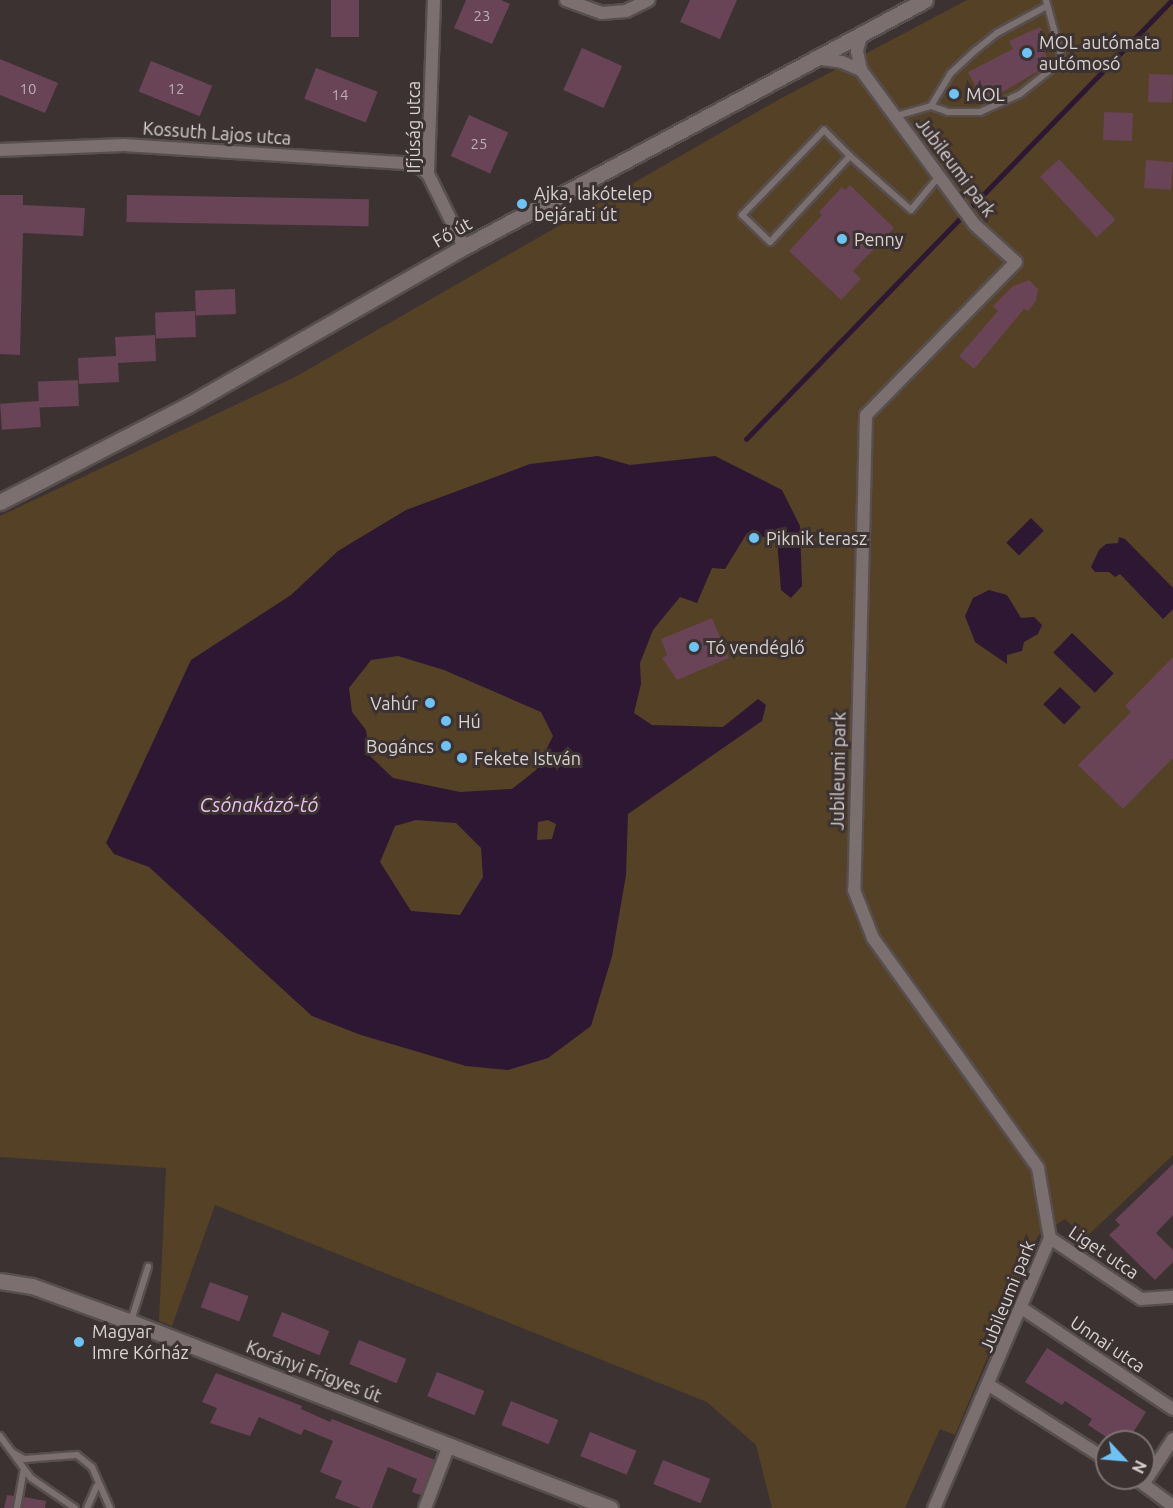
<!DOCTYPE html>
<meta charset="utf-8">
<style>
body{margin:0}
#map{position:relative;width:1173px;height:1508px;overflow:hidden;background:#3d3232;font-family:Ubuntu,sans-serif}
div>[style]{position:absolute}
.green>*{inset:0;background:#554125}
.water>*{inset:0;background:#2e1732;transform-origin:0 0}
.stream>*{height:4.5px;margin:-2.25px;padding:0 2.25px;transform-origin:2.25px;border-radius:2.25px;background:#2e1732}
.building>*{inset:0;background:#694356;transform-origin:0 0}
.roads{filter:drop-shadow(2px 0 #574e4e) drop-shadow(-2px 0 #574e4e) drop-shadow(0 2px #574e4e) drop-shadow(0 -2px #574e4e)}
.service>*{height:6px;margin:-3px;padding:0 3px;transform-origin:3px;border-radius:3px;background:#7c6f6f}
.minor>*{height:12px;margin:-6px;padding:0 6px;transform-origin:6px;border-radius:6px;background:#7c6f6f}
.secondary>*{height:15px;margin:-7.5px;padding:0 7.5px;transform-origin:7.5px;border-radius:7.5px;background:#7c6f6f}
.dots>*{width:16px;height:16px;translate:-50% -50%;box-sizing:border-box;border:3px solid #3d3232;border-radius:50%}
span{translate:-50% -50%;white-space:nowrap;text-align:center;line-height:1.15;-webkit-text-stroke:6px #3d3232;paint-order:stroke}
.number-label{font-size:15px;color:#beafb4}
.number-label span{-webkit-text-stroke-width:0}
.poi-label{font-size:18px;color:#dad3d3}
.left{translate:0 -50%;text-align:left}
.right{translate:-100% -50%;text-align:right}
.street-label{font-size:18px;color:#dad3d3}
.water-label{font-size:20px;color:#edbff5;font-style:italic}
.north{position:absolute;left:1095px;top:1430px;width:60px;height:60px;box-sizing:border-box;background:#3d3232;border:2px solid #7c7272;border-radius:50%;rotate:116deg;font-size:16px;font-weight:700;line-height:24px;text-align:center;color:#dad3d3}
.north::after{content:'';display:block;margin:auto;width:21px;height:27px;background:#6fc2f4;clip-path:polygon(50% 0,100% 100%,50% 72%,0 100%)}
</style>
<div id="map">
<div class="green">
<div style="clip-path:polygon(967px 0,1173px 0,1173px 1155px,1085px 1238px,1065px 1219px,1038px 1236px,955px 1435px,940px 1429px,905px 1508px,772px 1508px,756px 1445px,707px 1402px,215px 1205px,172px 1326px,159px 1321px,166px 1168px,0 1157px,0 516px,297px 376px,778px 100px)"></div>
</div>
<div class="water">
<div style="clip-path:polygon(evenodd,598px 456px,630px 465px,715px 456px,782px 490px,800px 526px,802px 586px,791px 598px,781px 590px,777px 540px,747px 533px,725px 569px,712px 568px,697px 603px,680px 597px,653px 630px,640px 663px,641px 684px,634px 713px,652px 725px,723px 727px,758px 699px,766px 705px,762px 721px,628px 814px,626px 875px,612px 956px,591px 1026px,548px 1058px,508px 1070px,466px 1066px,361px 1035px,312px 1016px,149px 867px,114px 854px,106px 843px,191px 660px,291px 595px,338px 551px,406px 510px,530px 464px,598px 456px,398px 656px,444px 670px,541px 712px,553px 736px,536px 770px,512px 789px,460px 792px,393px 778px,370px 756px,366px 730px,352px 712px,349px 688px,371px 660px,398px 656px,598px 456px,416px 820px,456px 823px,481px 848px,483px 877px,460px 915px,411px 911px,380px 862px,395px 826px,416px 820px,598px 456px,548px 820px,556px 824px,552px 839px,537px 840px,538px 822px,548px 820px)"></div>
<div style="left:1031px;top:518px;width:18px;height:35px;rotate:45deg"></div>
<div style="clip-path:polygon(1119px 537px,1125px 539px,1173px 588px,1173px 609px,1163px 619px,1120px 574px,1115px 577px,1109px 572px,1095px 572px,1091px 567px,1099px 550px,1106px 544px,1118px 543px)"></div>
<div style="clip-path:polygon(989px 590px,1007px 595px,1021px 618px,1034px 617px,1042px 625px,1038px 634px,1024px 642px,1022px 651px,1007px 655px,1007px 664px,975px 642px,965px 616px,973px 598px)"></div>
<div style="left:1072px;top:633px;width:58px;height:27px;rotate:44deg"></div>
<div style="left:1060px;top:687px;width:29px;height:24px;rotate:44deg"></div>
</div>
<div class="stream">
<div style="left:746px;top:439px;width:612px;rotate:-45.86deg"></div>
</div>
<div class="building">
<div style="left:331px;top:0;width:28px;height:37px"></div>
<div style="clip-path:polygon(466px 0,501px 0,510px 4px,492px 44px,454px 28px)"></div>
<div style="clip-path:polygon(690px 0,737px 0,720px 39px,680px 22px)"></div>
<div style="clip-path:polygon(1040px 27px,1045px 38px,1039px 41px,1050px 64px,984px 103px,968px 72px,1013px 49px,1009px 41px)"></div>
<div style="left:582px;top:48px;width:44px;height:46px;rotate:24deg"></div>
<div style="clip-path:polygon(0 59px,58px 83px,45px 113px,0 95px)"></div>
<div style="left:151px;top:61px;width:66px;height:33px;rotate:22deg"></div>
<div style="left:316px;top:68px;width:66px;height:33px;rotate:21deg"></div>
<div style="left:1149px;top:74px;width:24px;height:28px;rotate:2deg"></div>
<div style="left:1104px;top:112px;width:29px;height:28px;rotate:2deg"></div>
<div style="left:469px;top:115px;width:43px;height:45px;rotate:24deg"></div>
<div style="left:1059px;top:159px;width:83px;height:26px;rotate:47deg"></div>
<div style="left:1146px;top:160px;width:27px;height:28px;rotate:4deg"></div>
<div style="clip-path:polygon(850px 185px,894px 228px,853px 271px,861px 279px,841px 300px,789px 251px,822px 215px,819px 212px,842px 187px,845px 190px)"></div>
<div style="clip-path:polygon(0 195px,23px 195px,23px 205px,85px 208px,83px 236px,23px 233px,20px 355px,0 354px)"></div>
<div style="left:127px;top:195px;width:242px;height:27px;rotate:1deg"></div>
<div style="clip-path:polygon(1029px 280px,1038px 289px,1036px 301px,1028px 311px,1024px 309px,974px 369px,959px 356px,998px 311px,993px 306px,1013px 286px)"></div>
<div style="left:235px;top:289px;width:25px;height:40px;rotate:88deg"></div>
<div style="left:195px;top:311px;width:26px;height:40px;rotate:88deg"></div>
<div style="clip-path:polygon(155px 335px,156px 361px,118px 363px,119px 382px,79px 384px,78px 358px,116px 356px,115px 337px)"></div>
<div style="left:78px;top:380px;width:26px;height:40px;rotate:88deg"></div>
<div style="left:39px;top:401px;width:26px;height:39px;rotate:86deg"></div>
<div style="clip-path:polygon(712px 618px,729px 658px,677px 680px,662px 658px,667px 655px,661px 639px)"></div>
<div style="clip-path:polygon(1173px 657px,1173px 758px,1123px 809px,1078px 765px,1131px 712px,1125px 706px)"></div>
<div style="clip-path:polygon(1173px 1164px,1173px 1215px,1156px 1233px,1173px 1250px,1173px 1262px,1155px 1280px,1109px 1235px,1120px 1225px,1115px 1220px)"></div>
<div style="left:210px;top:1282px;width:41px;height:27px;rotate:20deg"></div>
<div style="left:282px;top:1312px;width:51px;height:26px;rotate:22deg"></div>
<div style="left:359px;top:1340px;width:51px;height:26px;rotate:22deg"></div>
<div style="clip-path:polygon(1047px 1348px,1146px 1412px,1127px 1442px,1114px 1442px,1088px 1425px,1092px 1419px,1065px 1401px,1062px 1405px,1025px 1382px)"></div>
<div style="left:437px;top:1372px;width:51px;height:26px;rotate:22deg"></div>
<div style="clip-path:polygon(216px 1373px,302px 1406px,301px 1409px,330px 1422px,332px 1419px,435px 1460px,421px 1495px,412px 1492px,417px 1479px,388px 1467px,372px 1508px,361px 1508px,335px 1498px,342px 1481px,320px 1472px,333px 1441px,304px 1429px,301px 1435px,259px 1417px,250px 1436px,210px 1423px,217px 1408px,202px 1402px)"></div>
<div style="left:511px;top:1401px;width:51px;height:26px;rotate:22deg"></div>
<div style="left:590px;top:1432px;width:50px;height:26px;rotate:22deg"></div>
<div style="left:663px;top:1460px;width:51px;height:26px;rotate:22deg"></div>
<div style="clip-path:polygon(7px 1495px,14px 1496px,12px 1508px,4px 1508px)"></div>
<div style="clip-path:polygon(24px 1497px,46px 1501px,45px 1508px,22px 1508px)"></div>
</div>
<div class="roads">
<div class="service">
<div style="left:931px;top:106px;width:39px;rotate:-59deg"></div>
<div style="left:951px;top:73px;width:34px;rotate:-43deg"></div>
<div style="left:976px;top:50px;width:27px;rotate:-39deg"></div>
<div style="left:997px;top:33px;width:57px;rotate:-28.4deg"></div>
<div style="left:896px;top:116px;width:36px;rotate:-16deg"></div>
<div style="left:931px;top:106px;width:18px;rotate:19deg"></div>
<div style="left:948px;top:112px;width:32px"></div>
<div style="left:980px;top:112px;width:44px;rotate:-24.2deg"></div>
<div style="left:1020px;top:94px;width:50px;rotate:-38.5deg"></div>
<div style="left:1059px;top:63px;width:8px;rotate:-76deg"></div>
<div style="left:1061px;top:55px;width:57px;rotate:-105.3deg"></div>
<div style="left:824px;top:130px;width:37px;rotate:45deg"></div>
<div style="left:850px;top:156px;width:117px;rotate:132.9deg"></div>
<div style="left:770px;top:242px;width:39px;rotate:-136deg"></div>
<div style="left:742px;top:215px;width:118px;rotate:-46deg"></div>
<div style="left:850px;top:156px;width:81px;rotate:41.5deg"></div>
<div style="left:911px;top:210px;width:44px;rotate:-50.5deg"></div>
<div style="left:131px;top:1321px;width:57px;rotate:-72.5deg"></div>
<div style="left:0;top:1436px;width:52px;rotate:53.6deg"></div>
<div style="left:31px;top:1478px;width:53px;rotate:34.3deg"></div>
<div style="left:12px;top:1452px;width:14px;rotate:30deg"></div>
<div style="left:24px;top:1459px;width:53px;rotate:-4.3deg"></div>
<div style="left:77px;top:1455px;width:19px;rotate:39deg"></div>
<div style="left:92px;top:1467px;width:45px;rotate:66.3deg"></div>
<div style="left:17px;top:1508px;width:40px;rotate:-80deg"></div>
<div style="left:87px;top:1508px;width:24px;rotate:-66deg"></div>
</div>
<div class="minor">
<div style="left:434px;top:0;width:174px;rotate:92deg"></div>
<div style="left:428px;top:174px;width:81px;rotate:63.7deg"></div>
<div style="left:566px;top:0;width:38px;rotate:20deg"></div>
<div style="left:602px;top:13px;width:24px;rotate:-5deg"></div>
<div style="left:626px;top:11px;width:25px;rotate:-26deg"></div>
<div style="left:862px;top:33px;width:19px;rotate:106deg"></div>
<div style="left:857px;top:51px;width:19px;rotate:78deg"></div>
<div style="left:861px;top:70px;width:192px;rotate:53.7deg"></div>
<div style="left:975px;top:225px;width:55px;rotate:42.1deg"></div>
<div style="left:1016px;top:262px;width:214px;rotate:134.4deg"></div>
<div style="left:866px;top:415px;width:475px;rotate:91.4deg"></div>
<div style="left:854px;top:890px;width:52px;rotate:68.4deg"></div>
<div style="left:873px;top:938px;width:283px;rotate:54.3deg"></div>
<div style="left:1038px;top:1168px;width:71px;rotate:80.3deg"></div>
<div style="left:1050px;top:1238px;width:294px;rotate:113.2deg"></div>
<div style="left:814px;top:58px;width:28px;rotate:8deg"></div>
<div style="left:842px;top:62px;width:21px;rotate:23deg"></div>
<div style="left:0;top:150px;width:124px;rotate:-2.3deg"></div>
<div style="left:124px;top:145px;width:281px;rotate:3.7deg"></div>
<div style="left:404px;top:163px;width:13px;rotate:9deg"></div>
<div style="left:417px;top:165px;width:14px;rotate:39deg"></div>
<div style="left:1050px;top:1238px;width:110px;rotate:33.8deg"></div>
<div style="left:1141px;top:1299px;width:32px;rotate:-4deg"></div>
<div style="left:1023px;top:1309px;width:180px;rotate:33.7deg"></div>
<div style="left:989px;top:1385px;width:140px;rotate:32.4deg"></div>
<div style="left:1135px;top:1478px;width:47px;rotate:36.4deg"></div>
<div style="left:1144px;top:1483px;width:53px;rotate:-56.6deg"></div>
<div style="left:425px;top:1508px;width:67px;rotate:-69.1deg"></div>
</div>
<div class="secondary">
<div style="left:0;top:502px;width:212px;rotate:-27.3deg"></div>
<div style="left:188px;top:405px;width:318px;rotate:-29.8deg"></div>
<div style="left:464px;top:247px;width:523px;rotate:-28.18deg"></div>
<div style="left:0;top:1281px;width:32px;rotate:9deg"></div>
<div style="left:32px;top:1286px;width:105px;rotate:20deg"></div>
<div style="left:131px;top:1322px;width:514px;rotate:21.22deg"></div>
</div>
</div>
<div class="dots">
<div style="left:1027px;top:53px;background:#6fc2f4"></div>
<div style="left:954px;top:94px;background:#6fc2f4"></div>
<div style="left:522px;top:204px;background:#6fc2f4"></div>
<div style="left:842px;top:239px;background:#6fc2f4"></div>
<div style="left:754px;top:538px;background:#6fc2f4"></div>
<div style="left:694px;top:647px;background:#6fc2f4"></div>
<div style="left:430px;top:703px;background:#6fc2f4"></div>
<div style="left:446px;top:721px;background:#6fc2f4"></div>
<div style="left:446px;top:746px;background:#6fc2f4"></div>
<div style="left:462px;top:758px;background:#6fc2f4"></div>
<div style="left:79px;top:1342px;background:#6fc2f4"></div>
</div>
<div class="number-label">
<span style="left:482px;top:16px">23</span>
<span style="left:28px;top:89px">10</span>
<span style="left:176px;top:89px">12</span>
<span style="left:340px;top:95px">14</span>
<span style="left:479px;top:144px">25</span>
</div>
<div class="poi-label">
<span class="left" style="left:1039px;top:53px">MOL autómata<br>autómosó</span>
<span class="left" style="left:966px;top:94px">MOL</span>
<span class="left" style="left:534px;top:204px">Ajka, lakótelep<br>bejárati út</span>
<span class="left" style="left:854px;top:239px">Penny</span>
<span class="left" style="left:766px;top:538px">Piknik terasz</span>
<span class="left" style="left:706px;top:647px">Tó vendéglő</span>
<span class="right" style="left:418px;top:703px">Vahúr</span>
<span class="left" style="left:458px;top:721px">Hú</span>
<span class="right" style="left:434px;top:746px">Bogáncs</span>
<span class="left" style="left:474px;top:758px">Fekete István</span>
<span class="left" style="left:92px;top:1342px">Magyar<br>Imre Kórház</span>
</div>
<div class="street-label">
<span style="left:413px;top:127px;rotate:-90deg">Ifjúság utca</span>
<span style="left:217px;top:133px;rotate:4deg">Kossuth Lajos utca</span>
<span style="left:956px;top:167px;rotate:53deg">Jubileumi park</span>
<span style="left:452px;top:232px;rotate:-30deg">Fő út</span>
<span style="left:838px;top:771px;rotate:-89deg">Jubileumi park</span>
<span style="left:1104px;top:1252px;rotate:34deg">Liget utca</span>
<span style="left:1007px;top:1296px;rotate:-68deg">Jubileumi park</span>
<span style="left:1108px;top:1344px;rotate:34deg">Unnai utca</span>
<span style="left:314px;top:1371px;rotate:21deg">Korányi Frigyes út</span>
</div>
<div class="water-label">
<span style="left:259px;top:804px">Csónakázó-tó</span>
</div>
<div class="north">N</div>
</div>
